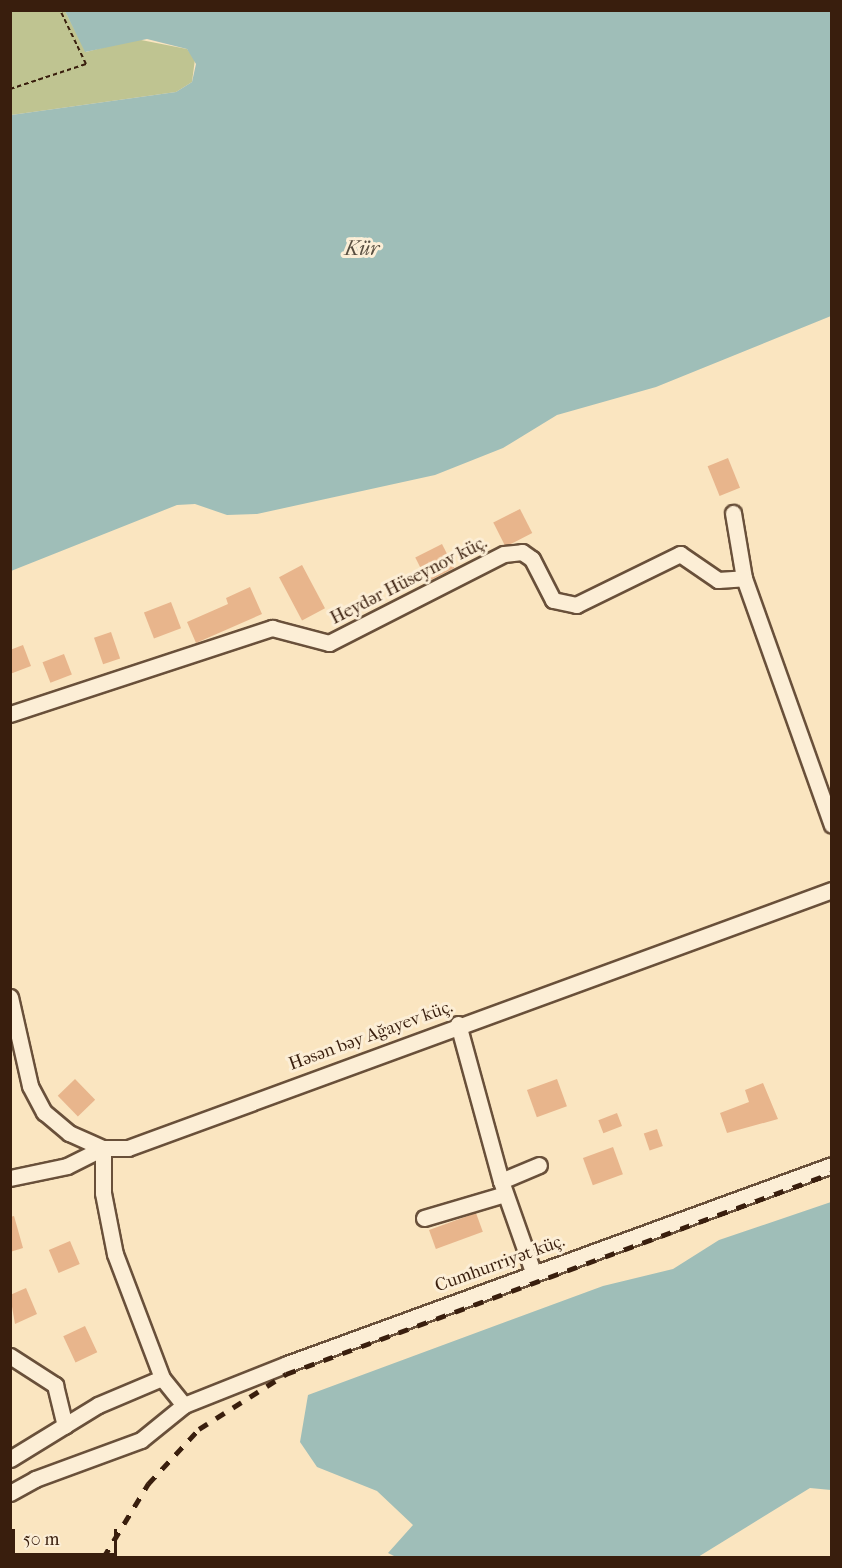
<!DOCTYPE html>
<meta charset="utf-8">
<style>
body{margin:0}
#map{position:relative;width:842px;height:1568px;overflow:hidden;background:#fae5c0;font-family:"IM FELL French Canon",serif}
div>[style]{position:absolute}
.green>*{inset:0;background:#bfc491}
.water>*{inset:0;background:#9fbeb8}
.building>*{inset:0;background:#e8b58c;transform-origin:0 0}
.path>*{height:2px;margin-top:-1px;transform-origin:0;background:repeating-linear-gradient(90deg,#391e0d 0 4.5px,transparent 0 7.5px)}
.roads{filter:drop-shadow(2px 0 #69503a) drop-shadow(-2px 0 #69503a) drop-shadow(0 2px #69503a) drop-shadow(0 -2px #69503a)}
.minor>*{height:15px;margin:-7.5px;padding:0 7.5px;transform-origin:7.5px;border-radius:7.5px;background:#fceed6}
.rail>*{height:4.5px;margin-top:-2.25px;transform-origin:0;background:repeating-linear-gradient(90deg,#391e0d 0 10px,transparent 0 20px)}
span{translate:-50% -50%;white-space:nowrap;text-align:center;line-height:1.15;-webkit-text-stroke:6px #fceed6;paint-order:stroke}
.street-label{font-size:18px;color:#391e0d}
.water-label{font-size:20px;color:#584e40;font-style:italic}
.frame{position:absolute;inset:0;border:12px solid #391e0d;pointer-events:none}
.scale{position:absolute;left:12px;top:1529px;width:105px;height:27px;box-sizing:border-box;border:3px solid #391e0d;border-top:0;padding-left:8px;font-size:18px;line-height:21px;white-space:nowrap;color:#391e0d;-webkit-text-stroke:4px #fceed6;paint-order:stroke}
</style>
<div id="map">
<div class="green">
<div style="clip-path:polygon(10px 11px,65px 11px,86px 52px,136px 39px,187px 49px,195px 59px,192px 82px,176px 92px,11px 115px)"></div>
</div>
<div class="water">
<div style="clip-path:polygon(65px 11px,831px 11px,831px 316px,656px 387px,557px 415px,503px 448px,435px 475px,257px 514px,227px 515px,195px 504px,177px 505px,11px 571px,11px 115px,176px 92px,192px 82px,196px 64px,187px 49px,147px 39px,85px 52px)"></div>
<div style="clip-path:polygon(831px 1202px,831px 1490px,810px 1488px,698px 1557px,396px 1557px,388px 1553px,413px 1525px,377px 1491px,317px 1467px,300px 1442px,308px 1395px,603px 1286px,673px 1269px,719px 1240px)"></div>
</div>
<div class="building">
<div style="left:728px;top:458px;width:32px;height:22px;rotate:68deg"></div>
<div style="left:520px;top:509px;width:27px;height:30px;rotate:63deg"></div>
<div style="left:442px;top:544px;width:27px;height:30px;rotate:63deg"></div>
<div style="left:302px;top:565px;width:49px;height:26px;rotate:62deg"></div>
<div style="clip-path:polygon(250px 587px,262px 614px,196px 643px,187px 622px,228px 604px,226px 598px)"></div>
<div style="left:171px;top:602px;width:28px;height:29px;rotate:69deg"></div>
<div style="left:111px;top:632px;width:28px;height:18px;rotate:71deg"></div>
<div style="clip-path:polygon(23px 645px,31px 666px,10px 674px,10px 650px)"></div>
<div style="left:64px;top:654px;width:22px;height:23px;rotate:69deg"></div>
<div style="left:75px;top:1079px;width:29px;height:24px;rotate:46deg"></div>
<div style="left:557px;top:1079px;width:29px;height:32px;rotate:70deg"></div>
<div style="clip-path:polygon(763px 1083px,778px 1119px,727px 1133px,720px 1113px,749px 1102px,745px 1090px)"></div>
<div style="left:617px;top:1113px;width:14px;height:20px;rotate:69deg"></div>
<div style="left:657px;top:1129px;width:18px;height:14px;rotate:71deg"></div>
<div style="left:613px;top:1147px;width:29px;height:32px;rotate:70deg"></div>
<div style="left:476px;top:1213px;width:20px;height:50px;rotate:70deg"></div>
<div style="clip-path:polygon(14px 1216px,23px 1248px,10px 1252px,10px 1217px)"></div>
<div style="left:70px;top:1241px;width:25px;height:23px;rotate:67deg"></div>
<div style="clip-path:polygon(26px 1288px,37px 1314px,15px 1324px,10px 1295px)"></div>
<div style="left:85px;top:1326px;width:29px;height:24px;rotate:65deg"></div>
</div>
<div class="path">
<div style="left:10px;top:89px;width:80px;rotate:-18.2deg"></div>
<div style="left:86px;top:64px;width:60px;rotate:-115.7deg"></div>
</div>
<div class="roads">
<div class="minor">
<div style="left:733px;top:513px;width:66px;rotate:80.4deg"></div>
<div style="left:10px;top:714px;width:276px;rotate:-18.2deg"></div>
<div style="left:272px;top:628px;width:59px;rotate:14.7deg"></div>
<div style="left:329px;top:643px;width:196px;rotate:-27deg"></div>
<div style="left:504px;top:554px;width:18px;rotate:-6deg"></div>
<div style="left:522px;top:552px;width:12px;rotate:35deg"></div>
<div style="left:532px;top:559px;width:46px;rotate:62.9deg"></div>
<div style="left:553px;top:600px;width:24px;rotate:12deg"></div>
<div style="left:576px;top:605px;width:116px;rotate:-26.1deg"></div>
<div style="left:680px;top:554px;width:46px;rotate:34.4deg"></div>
<div style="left:718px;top:580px;width:26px;rotate:-4deg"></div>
<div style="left:744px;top:578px;width:262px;rotate:70.4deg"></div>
<div style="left:10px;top:997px;width:91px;rotate:77.3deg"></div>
<div style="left:30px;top:1086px;width:30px;rotate:62deg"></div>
<div style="left:44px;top:1112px;width:33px;rotate:40deg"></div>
<div style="left:69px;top:1133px;width:37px;rotate:24deg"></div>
<div style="left:103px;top:1148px;width:25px"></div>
<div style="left:128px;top:1148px;width:750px;rotate:-20.13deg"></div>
<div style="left:458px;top:1024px;width:163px;rotate:74.7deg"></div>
<div style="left:501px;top:1181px;width:96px;rotate:70.6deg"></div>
<div style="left:10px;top:1178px;width:58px;rotate:-11.9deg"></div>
<div style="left:67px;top:1166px;width:40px;rotate:-26.6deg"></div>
<div style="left:103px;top:1148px;width:45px;rotate:90deg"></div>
<div style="left:103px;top:1193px;width:62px;rotate:78.9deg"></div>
<div style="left:115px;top:1254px;width:133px;rotate:69.2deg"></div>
<div style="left:162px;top:1378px;width:35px;rotate:51deg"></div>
<div style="left:501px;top:1181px;width:41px;rotate:-22.8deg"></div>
<div style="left:424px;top:1218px;width:84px;rotate:-16.5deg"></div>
<div style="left:10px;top:1356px;width:54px;rotate:32.8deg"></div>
<div style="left:55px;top:1385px;width:42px;rotate:76.3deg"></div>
<div style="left:10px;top:1459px;width:103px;rotate:-31.5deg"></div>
<div style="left:98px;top:1405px;width:69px;rotate:-22.9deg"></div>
<div style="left:10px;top:1493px;width:29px;rotate:-29deg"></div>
<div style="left:35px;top:1479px;width:113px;rotate:-20.2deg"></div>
<div style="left:141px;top:1440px;width:55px;rotate:-39.1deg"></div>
<div style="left:184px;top:1405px;width:111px;rotate:-21.7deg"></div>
<div style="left:287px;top:1364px;width:580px;rotate:-20.06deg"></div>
</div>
</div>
<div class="rail">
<div style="left:103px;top:1558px;width:87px;rotate:-58.7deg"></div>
<div style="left:148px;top:1484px;width:75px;rotate:-47.2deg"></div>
<div style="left:199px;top:1429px;width:103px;rotate:-32.3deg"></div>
<div style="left:286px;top:1374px;width:582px;rotate:-20.21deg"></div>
</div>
<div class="street-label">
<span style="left:409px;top:581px;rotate:-27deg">Heydər Hüseynov küç.</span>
<span style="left:371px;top:1036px;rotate:-20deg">Həsən bəy Ağayev küç.</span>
<span style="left:500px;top:1264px;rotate:-20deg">Cumhurriyət küç.</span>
</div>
<div class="water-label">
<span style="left:362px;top:248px">Kür</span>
</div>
<div class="frame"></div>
<div class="scale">50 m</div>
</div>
